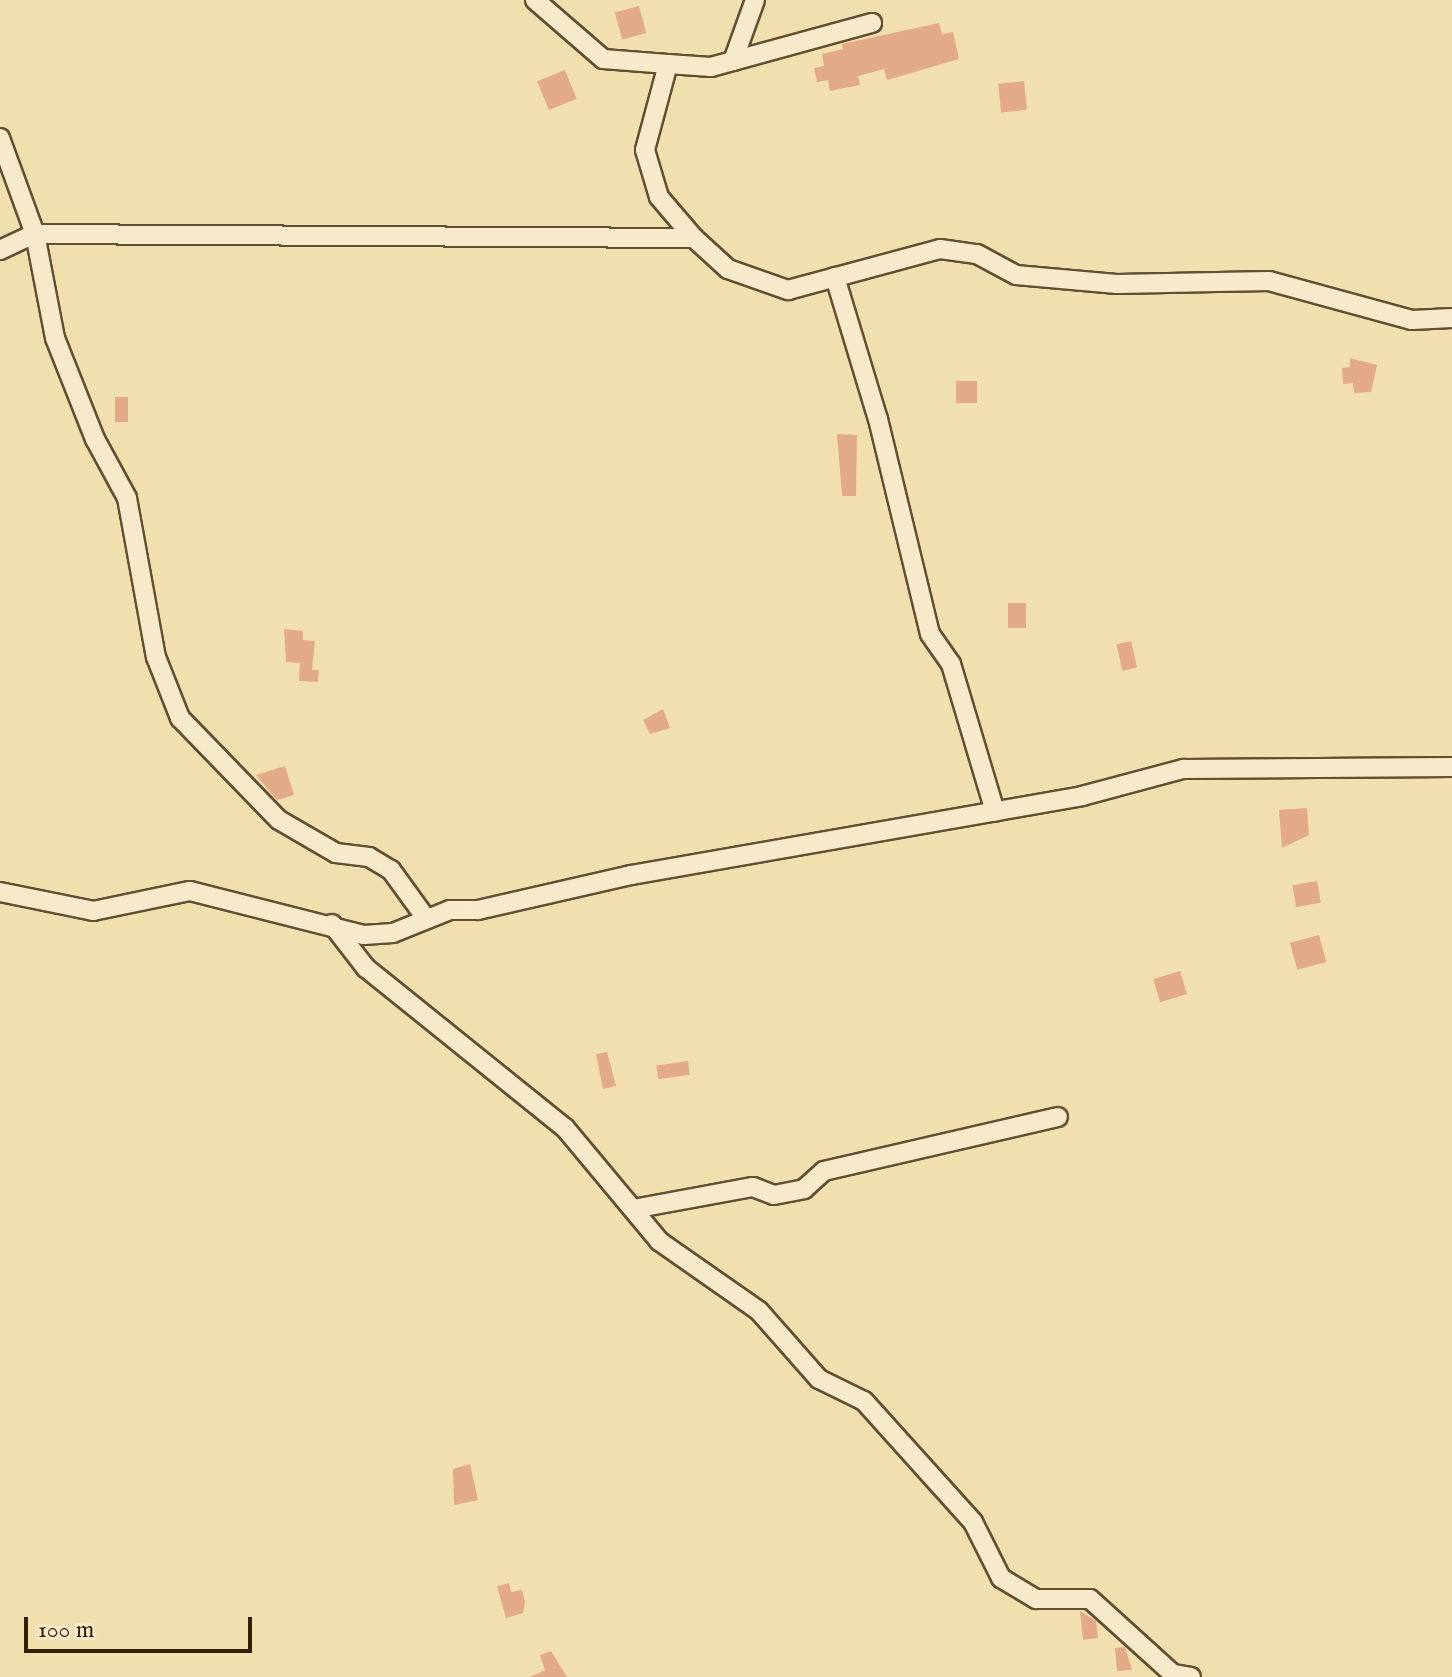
<!DOCTYPE html>
<style>
body{margin:0}
#map{position:relative;width:1452px;height:1677px;overflow:hidden;background:#f2dfae;font-family:"IM FELL English",serif}
div>[style]{position:absolute}
.building>*{inset:0;background:#e3aa88;transform-origin:0 0}
.roads{filter:drop-shadow(2px 0 #614f31) drop-shadow(-2px 0 #614f31) drop-shadow(0 2px #614f31) drop-shadow(0 -2px #614f31)}
.minor>*{height:18px;margin:-9px;padding:0 9px;transform-origin:9px;border-radius:9px;background:#f7eaca}
span{translate:-50% -50%;white-space:nowrap;text-align:center;line-height:1.15;-webkit-text-stroke:7px #f7eaca;paint-order:stroke}
.scale{position:absolute;left:24px;top:1617px;width:228px;height:36px;box-sizing:border-box;border:4px solid #311f07;border-top:0;padding-left:10px;font-size:24px;line-height:28px;white-space:nowrap;color:#311f07;-webkit-text-stroke:6px #f7eaca;paint-order:stroke}
</style>
<div id="map">
<div class="building">
<div style="left:639px;top:6px;width:28px;height:25px;rotate:75deg"></div>
<div style="clip-path:polygon(939px 23px,942px 34px,953px 32px,959px 59px,887px 80px,884px 69px,858px 76px,860px 85px,830px 91px,828px 80px,817px 82px,814px 68px,824px 66px,822px 54px,843px 49px,842px 44px)"></div>
<div style="left:565px;top:70px;width:31px;height:30px;rotate:68deg"></div>
<div style="left:1024px;top:81px;width:29px;height:26px;rotate:84deg"></div>
<div style="clip-path:polygon(1350px 358px,1377px 365px,1371px 392px,1354px 393px,1353px 383px,1343px 384px,1342px 368px,1350px 367px)"></div>
<div style="left:956px;top:381px;width:21px;height:22px"></div>
<div style="left:115px;top:397px;width:13px;height:25px"></div>
<div style="clip-path:polygon(837px 434px,857px 435px,856px 496px,842px 496px)"></div>
<div style="left:1008px;top:603px;width:18px;height:25px"></div>
<div style="clip-path:polygon(284px 629px,303px 631px,303px 640px,315px 641px,312px 670px,319px 670px,318px 682px,299px 681px,300px 663px,286px 662px)"></div>
<div style="left:1131px;top:641px;width:27px;height:15px;rotate:77deg"></div>
<div style="clip-path:polygon(663px 709px,670px 728px,650px 734px,643px 720px)"></div>
<div style="clip-path:polygon(285px 766px,294px 795px,277px 800px,256px 775px)"></div>
<div style="clip-path:polygon(1307px 808px,1309px 835px,1282px 848px,1279px 810px)"></div>
<div style="left:1317px;top:881px;width:22px;height:25px;rotate:80deg"></div>
<div style="left:1319px;top:935px;width:28px;height:30px;rotate:75deg"></div>
<div style="left:1180px;top:971px;width:24px;height:28px;rotate:73deg"></div>
<div style="clip-path:polygon(607px 1052px,616px 1086px,603px 1089px,596px 1054px)"></div>
<div style="left:688px;top:1061px;width:14px;height:32px;rotate:82deg"></div>
<div style="clip-path:polygon(470px 1464px,478px 1500px,454px 1505px,453px 1469px)"></div>
<div style="clip-path:polygon(509px 1583px,511px 1592px,522px 1590px,525px 1602px,523px 1613px,506px 1618px,497px 1586px)"></div>
<div style="clip-path:polygon(1080px 1611px,1096px 1621px,1098px 1638px,1083px 1640px)"></div>
<div style="clip-path:polygon(1125px 1647px,1132px 1670px,1117px 1671px,1115px 1648px)"></div>
<div style="clip-path:polygon(551px 1651px,567px 1677px,530px 1677px,545px 1670px,540px 1655px)"></div>
</div>
<div class="roads">
<div class="minor">
<div style="left:535px;top:0;width:90px;rotate:40.9deg"></div>
<div style="left:603px;top:59px;width:65px;rotate:4.4deg"></div>
<div style="left:668px;top:64px;width:89px;rotate:105deg"></div>
<div style="left:645px;top:150px;width:49px;rotate:73.4deg"></div>
<div style="left:659px;top:197px;width:54px;rotate:49.5deg"></div>
<div style="left:733px;top:61px;width:65px;rotate:-70.2deg"></div>
<div style="left:668px;top:64px;width:43px;rotate:4deg"></div>
<div style="left:711px;top:67px;width:167px;rotate:-15.3deg"></div>
<div style="left:0;top:138px;width:102px;rotate:70deg"></div>
<div style="left:35px;top:234px;width:106px;rotate:79.1deg"></div>
<div style="left:55px;top:338px;width:109px;rotate:68.4deg"></div>
<div style="left:95px;top:439px;width:67px;rotate:61.5deg"></div>
<div style="left:127px;top:498px;width:162px;rotate:79.7deg"></div>
<div style="left:156px;top:657px;width:66px;rotate:68.5deg"></div>
<div style="left:180px;top:718px;width:142px;rotate:45.9deg"></div>
<div style="left:279px;top:820px;width:66px;rotate:30.1deg"></div>
<div style="left:336px;top:853px;width:33px;rotate:7deg"></div>
<div style="left:369px;top:857px;width:26px;rotate:31deg"></div>
<div style="left:391px;top:870px;width:58px;rotate:54.1deg"></div>
<div style="left:0;top:250px;width:38px;rotate:-25deg"></div>
<div style="left:35px;top:234px;width:659px;rotate:0.35deg"></div>
<div style="left:694px;top:238px;width:46px;rotate:42.4deg"></div>
<div style="left:728px;top:269px;width:64px;rotate:19.3deg"></div>
<div style="left:788px;top:290px;width:157px;rotate:-15.1deg"></div>
<div style="left:940px;top:249px;width:37px;rotate:8deg"></div>
<div style="left:977px;top:254px;width:44px;rotate:28.3deg"></div>
<div style="left:1016px;top:275px;width:101px;rotate:5.1deg"></div>
<div style="left:1117px;top:284px;width:152px;rotate:-1.1deg"></div>
<div style="left:1269px;top:281px;width:148px;rotate:15.3deg"></div>
<div style="left:1412px;top:320px;width:40px;rotate:-2.9deg"></div>
<div style="left:835px;top:277px;width:148px;rotate:73.2deg"></div>
<div style="left:878px;top:419px;width:221px;rotate:76.4deg"></div>
<div style="left:930px;top:634px;width:37px;rotate:55deg"></div>
<div style="left:951px;top:664px;width:154px;rotate:73.4deg"></div>
<div style="left:0;top:892px;width:95px;rotate:11.5deg"></div>
<div style="left:93px;top:911px;width:99px;rotate:-11.7deg"></div>
<div style="left:190px;top:891px;width:179px;rotate:14.2deg"></div>
<div style="left:364px;top:935px;width:29px;rotate:-4deg"></div>
<div style="left:393px;top:933px;width:61px;rotate:-22deg"></div>
<div style="left:450px;top:910px;width:28px"></div>
<div style="left:478px;top:910px;width:157px;rotate:-12.9deg"></div>
<div style="left:631px;top:875px;width:458px;rotate:-9.9deg"></div>
<div style="left:1082px;top:796px;width:105px;rotate:-15deg"></div>
<div style="left:1183px;top:769px;width:269px;rotate:-0.4deg"></div>
<div style="left:332px;top:924px;width:56px;rotate:52.3deg"></div>
<div style="left:366px;top:968px;width:255px;rotate:38.8deg"></div>
<div style="left:565px;top:1128px;width:147px;rotate:50.2deg"></div>
<div style="left:659px;top:1241px;width:122px;rotate:35deg"></div>
<div style="left:759px;top:1311px;width:91px;rotate:48.6deg"></div>
<div style="left:819px;top:1379px;width:50px;rotate:26.1deg"></div>
<div style="left:864px;top:1401px;width:163px;rotate:48deg"></div>
<div style="left:973px;top:1522px;width:63px;rotate:63.4deg"></div>
<div style="left:1001px;top:1578px;width:41px;rotate:31deg"></div>
<div style="left:1036px;top:1599px;width:54px"></div>
<div style="left:1090px;top:1599px;width:112px;rotate:42.1deg"></div>
<div style="left:1173px;top:1674px;width:18px;rotate:9deg"></div>
<div style="left:633px;top:1209px;width:122px;rotate:-10.4deg"></div>
<div style="left:753px;top:1187px;width:22px;rotate:21deg"></div>
<div style="left:774px;top:1195px;width:31px;rotate:-11deg"></div>
<div style="left:804px;top:1189px;width:27px;rotate:-42deg"></div>
<div style="left:824px;top:1171px;width:240px;rotate:-13deg"></div>
</div>
</div>
<div class="scale">100 m</div>
</div>
